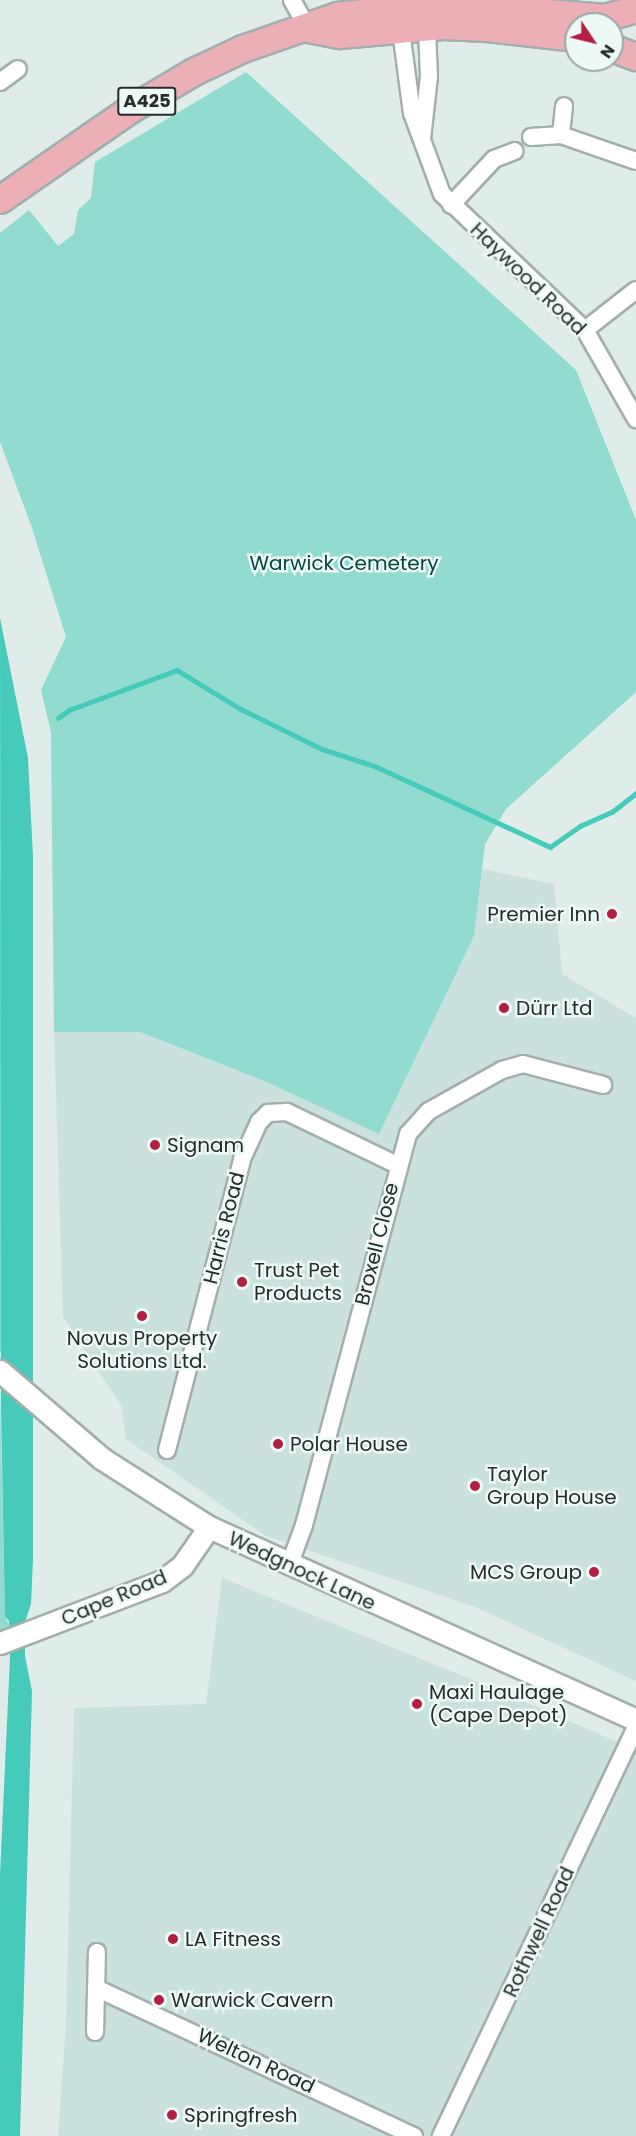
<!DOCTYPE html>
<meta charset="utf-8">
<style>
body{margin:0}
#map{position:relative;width:636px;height:2136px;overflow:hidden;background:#dfece9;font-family:Poppins,sans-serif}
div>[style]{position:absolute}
.built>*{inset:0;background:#cbe1dd}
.green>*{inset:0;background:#91dbcf}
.water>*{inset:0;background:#46cbba}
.stream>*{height:4.5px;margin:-2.25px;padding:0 2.25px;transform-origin:2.25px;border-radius:2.25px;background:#46cbba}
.roads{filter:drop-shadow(2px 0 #a3afad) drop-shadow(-2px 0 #a3afad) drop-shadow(0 2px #a3afad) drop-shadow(0 -2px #a3afad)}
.minor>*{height:16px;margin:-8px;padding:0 8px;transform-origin:8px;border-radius:8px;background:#fff}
.tertiary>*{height:21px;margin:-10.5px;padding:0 10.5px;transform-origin:10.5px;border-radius:10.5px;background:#fff}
.primary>*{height:26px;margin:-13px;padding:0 13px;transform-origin:13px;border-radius:13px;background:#ecafb6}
.dots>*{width:16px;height:16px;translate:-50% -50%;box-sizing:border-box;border:3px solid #ecf9f7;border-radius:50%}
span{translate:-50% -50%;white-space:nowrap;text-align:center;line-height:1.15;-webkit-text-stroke:5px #ecf9f7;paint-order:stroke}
.shield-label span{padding:2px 4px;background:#ecf9f7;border:2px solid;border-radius:4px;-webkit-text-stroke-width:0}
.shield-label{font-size:18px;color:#272c2b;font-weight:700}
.street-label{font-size:20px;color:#272c2b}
.park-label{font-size:20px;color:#07443d}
.poi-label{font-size:20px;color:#272c2b}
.right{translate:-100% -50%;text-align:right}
.left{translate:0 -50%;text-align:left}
.north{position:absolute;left:564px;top:12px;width:60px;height:60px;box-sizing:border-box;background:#ecf9f7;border:2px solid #9da7a5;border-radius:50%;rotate:125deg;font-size:16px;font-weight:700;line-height:24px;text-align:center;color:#272c2b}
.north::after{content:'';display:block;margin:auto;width:21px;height:27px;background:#b21f43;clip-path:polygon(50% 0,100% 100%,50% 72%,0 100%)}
</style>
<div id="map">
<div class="built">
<div style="clip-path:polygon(482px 869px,554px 884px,562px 974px,636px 1018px,636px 1681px,475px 1607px,266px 1536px,126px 1439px,121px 1405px,63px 1317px,54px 1032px,140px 1032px,269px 1083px,379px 1133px,474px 936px)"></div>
<div style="clip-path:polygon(222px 1578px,507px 1694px,636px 1750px,636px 2136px,58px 2136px,66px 2024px,74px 1708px,206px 1704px)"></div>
</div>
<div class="green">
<div style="clip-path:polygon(246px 72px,576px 370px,636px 520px,636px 692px,506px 809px,485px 844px,474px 936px,379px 1134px,269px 1083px,140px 1032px,54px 1032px,51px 732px,41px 690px,66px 637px,31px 525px,0 442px,0 233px,29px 210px,58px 246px,74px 234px,78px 210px,91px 198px,95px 162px)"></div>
<div style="clip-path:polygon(0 860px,3px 1066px,1px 1352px,0 1351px)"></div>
<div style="clip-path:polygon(0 1391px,5px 1615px,10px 1628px,0 1631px)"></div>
</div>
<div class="water">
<div style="clip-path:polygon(0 618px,28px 758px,33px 857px,33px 1560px,31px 1604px,25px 1622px,25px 1656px,32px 1691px,20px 2136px,0 2136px,0 1875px,10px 1657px,9px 1621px,5px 1616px,1px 1409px)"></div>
</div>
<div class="stream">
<div style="left:58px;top:718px;width:14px;rotate:-36deg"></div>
<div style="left:69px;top:710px;width:115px;rotate:-20.3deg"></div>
<div style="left:177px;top:670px;width:75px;rotate:31.4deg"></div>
<div style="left:241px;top:709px;width:90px;rotate:26.3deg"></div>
<div style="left:322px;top:749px;width:56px;rotate:17.8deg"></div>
<div style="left:375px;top:766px;width:193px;rotate:24.8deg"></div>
<div style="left:550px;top:847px;width:37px;rotate:-35deg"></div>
<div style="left:580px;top:826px;width:35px;rotate:-24deg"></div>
<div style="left:612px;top:812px;width:31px;rotate:-38deg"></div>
</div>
<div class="roads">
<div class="minor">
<div style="left:292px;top:0;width:33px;rotate:61deg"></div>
<div style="left:407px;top:23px;width:10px;rotate:127deg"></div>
<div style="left:401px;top:31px;width:83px;rotate:82.4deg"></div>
<div style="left:412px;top:113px;width:86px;rotate:69.7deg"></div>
<div style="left:442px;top:194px;width:197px;rotate:43.6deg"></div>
<div style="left:585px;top:330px;width:103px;rotate:60.2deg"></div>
<div style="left:0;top:82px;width:22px;rotate:-36deg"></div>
<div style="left:561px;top:135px;width:29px;rotate:-84deg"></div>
<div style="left:531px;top:137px;width:30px;rotate:-4deg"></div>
<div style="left:561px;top:135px;width:79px;rotate:19.1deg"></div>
<div style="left:422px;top:139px;width:62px;rotate:-83.6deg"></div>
<div style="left:429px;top:77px;width:48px;rotate:-92.4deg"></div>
<div style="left:427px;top:29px;width:11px;rotate:-117deg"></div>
<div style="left:451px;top:205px;width:63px;rotate:-46.9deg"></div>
<div style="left:494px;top:159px;width:22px;rotate:-21deg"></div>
<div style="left:585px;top:330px;width:65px;rotate:-38.1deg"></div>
<div style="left:167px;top:1450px;width:301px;rotate:-75.5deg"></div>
<div style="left:242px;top:1159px;width:41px;rotate:-65.3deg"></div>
<div style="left:259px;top:1122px;width:13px;rotate:-45deg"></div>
<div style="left:268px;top:1113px;width:19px;rotate:-3deg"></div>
<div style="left:287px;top:1112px;width:122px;rotate:25.7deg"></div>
<div style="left:289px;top:1566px;width:44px;rotate:-69.9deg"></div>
<div style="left:304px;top:1525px;width:405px;rotate:-75.1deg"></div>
<div style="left:408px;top:1134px;width:31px;rotate:-48deg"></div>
<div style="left:429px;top:1111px;width:84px;rotate:-29.3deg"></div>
<div style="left:502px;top:1070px;width:22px;rotate:-16deg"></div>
<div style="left:523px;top:1064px;width:83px;rotate:14.7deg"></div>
<div style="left:96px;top:1988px;width:351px;rotate:25deg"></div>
<div style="left:95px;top:2032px;width:80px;rotate:-88.6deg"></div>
<div style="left:441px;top:2136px;width:453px;rotate:-64.5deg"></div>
</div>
<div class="tertiary">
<div style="left:0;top:1371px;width:133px;rotate:40.7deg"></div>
<div style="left:101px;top:1458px;width:128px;rotate:32.6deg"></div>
<div style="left:209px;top:1527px;width:469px;rotate:24.3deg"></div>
<div style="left:0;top:1643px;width:173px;rotate:-20.9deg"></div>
<div style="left:162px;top:1581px;width:25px;rotate:-37deg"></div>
<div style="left:182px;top:1566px;width:47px;rotate:-55.3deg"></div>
</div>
<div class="primary">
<div style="left:308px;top:29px;width:33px;rotate:11deg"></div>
<div style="left:340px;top:35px;width:104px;rotate:-4.9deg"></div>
<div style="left:444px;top:26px;width:43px;rotate:2.7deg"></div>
<div style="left:487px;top:28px;width:90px;rotate:6.4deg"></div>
<div style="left:612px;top:48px;width:26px;rotate:21deg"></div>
<div style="left:0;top:200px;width:158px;rotate:-34.7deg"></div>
<div style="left:130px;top:110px;width:74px;rotate:-30.7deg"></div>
<div style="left:194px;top:72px;width:54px;rotate:-25.1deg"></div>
<div style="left:243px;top:49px;width:101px;rotate:-19.2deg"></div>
<div style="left:338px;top:16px;width:105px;rotate:-6.6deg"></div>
<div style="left:442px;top:4px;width:164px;rotate:4.9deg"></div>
<div style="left:605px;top:18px;width:32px;rotate:-16deg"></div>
</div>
</div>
<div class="dots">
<div style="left:612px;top:914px;background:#b21f43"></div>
<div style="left:504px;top:1008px;background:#b21f43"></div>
<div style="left:155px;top:1145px;background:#b21f43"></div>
<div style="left:242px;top:1282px;background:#b21f43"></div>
<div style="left:142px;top:1316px;background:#b21f43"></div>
<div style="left:278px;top:1444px;background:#b21f43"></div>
<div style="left:475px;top:1486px;background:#b21f43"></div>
<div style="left:594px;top:1572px;background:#b21f43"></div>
<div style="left:417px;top:1704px;background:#b21f43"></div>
<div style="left:173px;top:1939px;background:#b21f43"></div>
<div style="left:159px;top:2000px;background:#b21f43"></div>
<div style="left:172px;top:2115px;background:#b21f43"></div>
</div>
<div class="shield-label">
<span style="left:147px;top:101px">A425</span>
</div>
<div class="street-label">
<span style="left:528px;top:279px;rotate:44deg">Haywood Road</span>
<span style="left:224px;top:1228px;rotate:-76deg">Harris Road</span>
<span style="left:377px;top:1244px;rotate:-76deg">Broxell Close</span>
<span style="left:302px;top:1571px;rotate:25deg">Wedgnock Lane</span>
<span style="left:114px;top:1598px;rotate:-23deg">Cape Road</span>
<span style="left:539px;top:1932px;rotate:-65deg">Rothwell Road</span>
<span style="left:256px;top:2061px;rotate:25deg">Welton Road</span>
</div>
<div class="park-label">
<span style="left:344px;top:563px">Warwick Cemetery</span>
</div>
<div class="poi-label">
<span class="right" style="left:600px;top:914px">Premier Inn</span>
<span class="left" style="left:516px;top:1008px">Dürr Ltd</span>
<span class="left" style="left:167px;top:1145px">Signam</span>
<span class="left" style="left:254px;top:1282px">Trust Pet<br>Products</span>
<span style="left:142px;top:1350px">Novus Property<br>Solutions Ltd.</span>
<span class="left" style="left:290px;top:1444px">Polar House</span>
<span class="left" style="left:487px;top:1486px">Taylor<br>Group House</span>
<span class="right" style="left:582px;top:1572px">MCS Group</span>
<span class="left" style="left:429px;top:1704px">Maxi Haulage<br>(Cape Depot)</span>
<span class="left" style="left:185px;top:1939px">LA Fitness</span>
<span class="left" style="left:171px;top:2000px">Warwick Cavern</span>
<span class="left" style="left:184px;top:2115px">Springfresh</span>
</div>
<div class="north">N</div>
</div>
